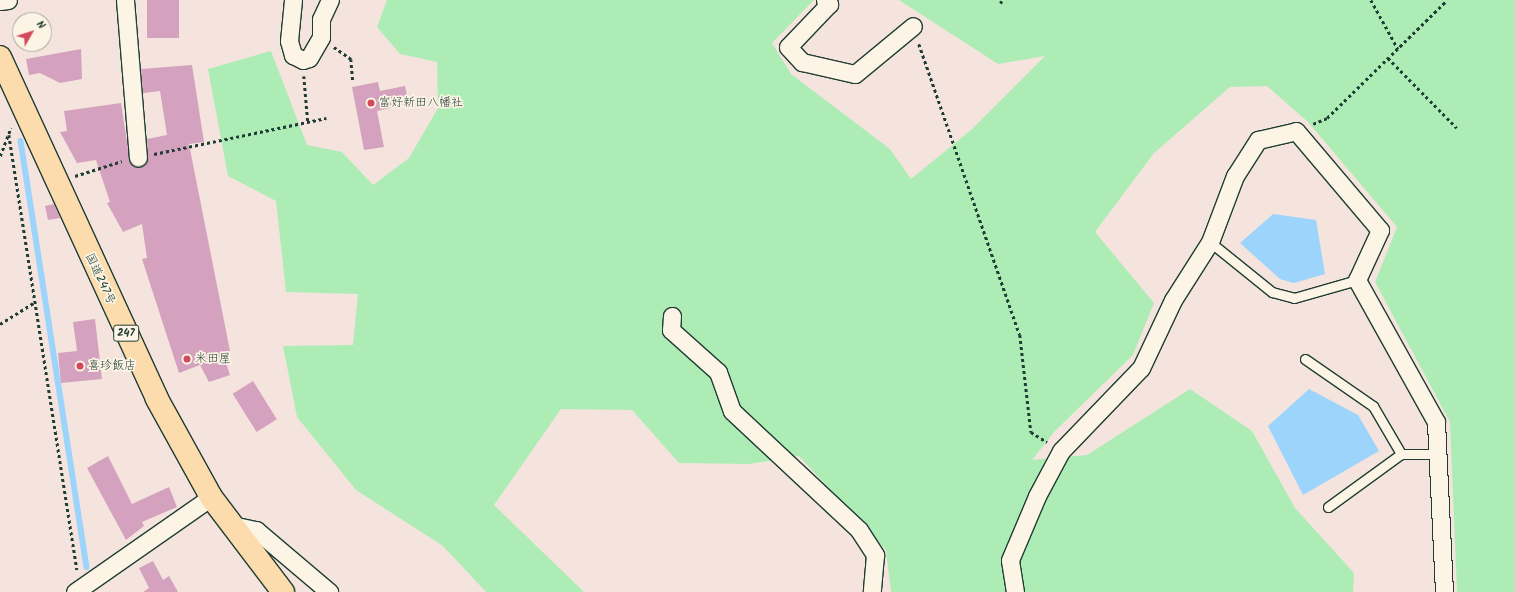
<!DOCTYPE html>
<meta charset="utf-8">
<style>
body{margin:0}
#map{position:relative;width:1515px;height:592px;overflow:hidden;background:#f4e4dd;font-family:Kalam,"Klee One",sans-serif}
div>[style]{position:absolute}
.green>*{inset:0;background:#adedb5}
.water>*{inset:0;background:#9dd4fc}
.stream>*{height:5.5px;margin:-2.75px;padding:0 2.75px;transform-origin:2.75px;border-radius:2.75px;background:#9dd4fc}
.building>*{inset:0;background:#d4a2be;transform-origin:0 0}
.path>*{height:2.5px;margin-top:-1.25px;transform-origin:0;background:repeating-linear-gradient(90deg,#1f3d34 0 3px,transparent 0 6px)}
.roads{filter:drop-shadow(1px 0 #1f3d34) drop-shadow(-1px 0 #1f3d34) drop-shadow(0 1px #1f3d34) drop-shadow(0 -1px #1f3d34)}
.lane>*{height:9px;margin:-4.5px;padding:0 4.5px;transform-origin:4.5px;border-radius:4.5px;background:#fcf5e5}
.street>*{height:17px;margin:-8.5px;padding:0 8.5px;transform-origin:8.5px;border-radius:8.5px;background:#fcf5e5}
.highway>*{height:22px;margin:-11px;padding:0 11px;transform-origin:11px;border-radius:11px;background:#fcdcac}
.dots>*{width:11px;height:11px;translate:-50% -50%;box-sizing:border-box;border:2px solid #fcf5e5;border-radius:50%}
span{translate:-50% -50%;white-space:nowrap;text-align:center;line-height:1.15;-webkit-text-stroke:3.5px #fcf5e5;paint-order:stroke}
.shield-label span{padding:1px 3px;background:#fcf5e5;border:1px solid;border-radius:3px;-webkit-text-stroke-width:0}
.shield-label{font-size:11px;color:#1f3d34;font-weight:700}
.poi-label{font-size:12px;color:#1f3d34}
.left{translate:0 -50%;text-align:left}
.street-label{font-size:12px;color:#1f3d34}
.north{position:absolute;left:12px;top:12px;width:40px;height:40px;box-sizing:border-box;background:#fcf5e5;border:1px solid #a4ab9e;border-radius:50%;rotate:51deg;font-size:11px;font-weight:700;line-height:16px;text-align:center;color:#1f3d34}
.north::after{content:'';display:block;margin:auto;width:14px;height:18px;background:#d1495b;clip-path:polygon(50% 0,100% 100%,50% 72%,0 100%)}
</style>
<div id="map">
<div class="green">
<div style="clip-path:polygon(387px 0,814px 0,772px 43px,791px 74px,890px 149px,911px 179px,971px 130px,1045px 56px,998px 64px,899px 0,1515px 0,1515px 592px,1457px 592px,1450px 422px,1375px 282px,1397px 227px,1308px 122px,1267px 86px,1230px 87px,1154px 153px,1095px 232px,1154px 303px,1133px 355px,1055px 431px,1032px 460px,1087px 455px,1190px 389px,1252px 431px,1295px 508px,1354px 573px,1353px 592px,891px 592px,886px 550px,799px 456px,749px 464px,679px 463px,632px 410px,561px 409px,494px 505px,584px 592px,486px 592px,443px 546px,356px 490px,297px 417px,283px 346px,353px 345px,358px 294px,286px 292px,276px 201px,228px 176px,208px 69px,271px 51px,307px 145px,342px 152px,373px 185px,409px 158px,438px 108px,437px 62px,400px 54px,377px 27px)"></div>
</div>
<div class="water">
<div style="clip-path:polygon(1273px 214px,1316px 220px,1325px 274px,1294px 283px,1280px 279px,1240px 243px)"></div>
<div style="clip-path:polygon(1309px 389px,1358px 415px,1379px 451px,1303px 495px,1268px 426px)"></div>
</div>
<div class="stream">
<div style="left:21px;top:141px;width:431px;rotate:81.2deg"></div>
</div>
<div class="building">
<div style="left:147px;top:0;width:32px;height:38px"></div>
<div style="clip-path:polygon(81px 49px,82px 79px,60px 83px,40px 73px,29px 75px,26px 59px)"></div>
<div style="clip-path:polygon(192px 65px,204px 142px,189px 144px,230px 351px,223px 354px,230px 375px,209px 382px,200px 365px,179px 373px,142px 259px,147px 258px,142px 224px,123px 232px,107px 203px,110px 202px,96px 160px,77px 163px,60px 132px,67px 131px,64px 111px,121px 103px,130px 162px,143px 165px,148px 157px,147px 139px,167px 135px,160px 91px,143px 93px,141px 69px)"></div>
<div style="clip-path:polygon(378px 82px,380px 91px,405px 86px,409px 104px,377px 111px,384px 147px,364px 150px,352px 87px)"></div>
<div style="clip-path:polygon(54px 204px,60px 218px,48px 220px,45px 206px)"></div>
<div style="clip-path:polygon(95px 319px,102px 379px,61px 383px,58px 353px,77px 351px,73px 322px)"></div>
<div style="left:253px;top:381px;width:45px;height:24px;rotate:58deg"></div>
<div style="clip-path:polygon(108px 456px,132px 504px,169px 487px,177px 507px,142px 522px,144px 526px,126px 540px,87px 468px)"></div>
<div style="clip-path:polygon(153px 561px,163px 580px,169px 576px,178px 592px,143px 592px,149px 588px,139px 568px)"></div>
</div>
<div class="path">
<div style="left:1371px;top:0;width:56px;rotate:61.1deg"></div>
<div style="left:1000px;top:3px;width:4px;rotate:-45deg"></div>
<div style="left:919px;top:44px;width:308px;rotate:70.9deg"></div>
<div style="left:1020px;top:335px;width:98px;rotate:83.5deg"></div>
<div style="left:1031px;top:432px;width:19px;rotate:32deg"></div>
<div style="left:334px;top:47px;width:21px;rotate:35deg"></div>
<div style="left:351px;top:59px;width:23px;rotate:85deg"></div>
<div style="left:1388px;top:58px;width:98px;rotate:45.4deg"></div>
<div style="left:304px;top:76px;width:47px;rotate:85.1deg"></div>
<div style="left:1313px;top:124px;width:15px;rotate:-23deg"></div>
<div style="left:1327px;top:118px;width:168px;rotate:-44.5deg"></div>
<div style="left:9px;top:135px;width:440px;rotate:81.1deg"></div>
<div style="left:154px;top:154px;width:176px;rotate:-11.8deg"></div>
<div style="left:0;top:156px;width:30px;rotate:-69deg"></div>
<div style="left:75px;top:176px;width:49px;rotate:-17.7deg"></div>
<div style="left:0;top:324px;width:41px;rotate:-32.2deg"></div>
</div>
<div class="roads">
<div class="lane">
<div style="left:1210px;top:242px;width:80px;rotate:38.9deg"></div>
<div style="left:1272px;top:292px;width:23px;rotate:15deg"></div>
<div style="left:1294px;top:298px;width:66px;rotate:-15.9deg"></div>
<div style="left:1305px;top:359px;width:83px;rotate:34.7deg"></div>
<div style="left:1373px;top:406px;width:56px;rotate:59.7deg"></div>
<div style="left:1328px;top:507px;width:90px;rotate:-36deg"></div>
<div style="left:1401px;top:454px;width:36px"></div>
</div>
<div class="street">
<div style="left:125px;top:0;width:158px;rotate:85.3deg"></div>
<div style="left:293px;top:0;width:41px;rotate:95.6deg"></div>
<div style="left:289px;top:41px;width:15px;rotate:74deg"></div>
<div style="left:293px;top:55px;width:11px;rotate:27deg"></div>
<div style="left:303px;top:60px;width:6px;rotate:-18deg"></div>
<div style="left:309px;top:58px;width:24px;rotate:-60deg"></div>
<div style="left:321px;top:37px;width:18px;rotate:-90deg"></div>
<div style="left:321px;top:19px;width:21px;rotate:-65deg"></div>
<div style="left:825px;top:0;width:6px;rotate:45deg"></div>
<div style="left:829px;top:4px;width:59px;rotate:133.6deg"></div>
<div style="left:788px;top:47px;width:21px;rotate:47deg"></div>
<div style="left:802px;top:62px;width:54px;rotate:12.8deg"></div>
<div style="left:855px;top:74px;width:75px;rotate:-39.6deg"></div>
<div style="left:0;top:1px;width:8px;rotate:-7deg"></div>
<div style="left:672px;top:316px;width:14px;rotate:94deg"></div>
<div style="left:671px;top:330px;width:63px;rotate:41.8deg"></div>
<div style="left:718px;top:372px;width:41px;rotate:70.3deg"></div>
<div style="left:732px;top:411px;width:174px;rotate:43.1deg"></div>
<div style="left:859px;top:530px;width:30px;rotate:57deg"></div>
<div style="left:875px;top:555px;width:37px;rotate:95deg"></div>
<div style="left:232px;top:525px;width:25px;rotate:12deg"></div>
<div style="left:256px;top:530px;width:96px;rotate:40.3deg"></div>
<div style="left:75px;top:592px;width:166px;rotate:-34.9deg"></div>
<div style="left:1015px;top:592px;width:32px;rotate:-99deg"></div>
<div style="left:1010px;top:560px;width:69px;rotate:-67.1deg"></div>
<div style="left:1037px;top:496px;width:51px;rotate:-61.9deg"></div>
<div style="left:1061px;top:451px;width:115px;rotate:-46.1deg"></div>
<div style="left:1141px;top:368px;width:75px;rotate:-64.8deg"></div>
<div style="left:1173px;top:300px;width:69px;rotate:-57.5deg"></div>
<div style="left:1210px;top:242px;width:71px;rotate:-69.3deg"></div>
<div style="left:1235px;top:176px;width:43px;rotate:-57.4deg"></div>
<div style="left:1258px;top:140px;width:39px;rotate:-13deg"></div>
<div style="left:1296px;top:131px;width:130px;rotate:49.7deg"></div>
<div style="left:1380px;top:230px;width:55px;rotate:114.7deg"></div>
<div style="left:1357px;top:280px;width:162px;rotate:60.9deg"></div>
<div style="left:1436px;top:422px;width:170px;rotate:87.3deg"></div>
</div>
<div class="highway">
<div style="left:0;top:57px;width:376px;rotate:65.3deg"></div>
<div style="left:157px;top:399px;width:112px;rotate:61.1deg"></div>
<div style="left:211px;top:497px;width:119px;rotate:52.8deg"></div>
</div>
</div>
<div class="dots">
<div style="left:371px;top:103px;background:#d1495b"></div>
<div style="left:187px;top:359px;background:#d1495b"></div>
<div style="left:80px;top:366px;background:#d1495b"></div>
</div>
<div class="shield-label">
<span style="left:126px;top:333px">247</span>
</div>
<div class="poi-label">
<span class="left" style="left:379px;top:103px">富好新田八幡社</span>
<span class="left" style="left:195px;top:359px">米田屋</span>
<span class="left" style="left:88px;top:366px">喜珍飯店</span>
</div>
<div class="street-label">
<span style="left:100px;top:279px;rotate:65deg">国道247号</span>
</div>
<div class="north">N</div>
</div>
